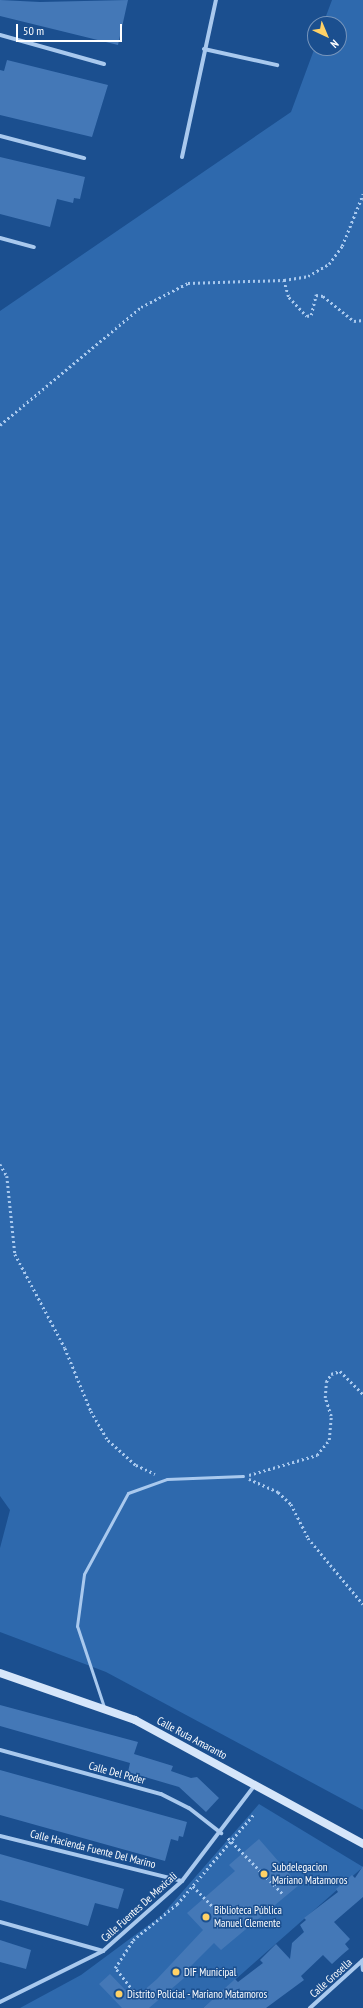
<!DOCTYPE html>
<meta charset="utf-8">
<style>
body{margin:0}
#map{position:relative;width:363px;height:2008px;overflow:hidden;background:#1b4f8f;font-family:"PT Sans Narrow",sans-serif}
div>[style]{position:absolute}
.green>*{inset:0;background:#2e69ad}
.building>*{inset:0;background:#4478b7}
.path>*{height:2.5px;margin-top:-1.25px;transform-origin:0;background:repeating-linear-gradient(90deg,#a9c9ee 0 2px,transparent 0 5px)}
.lane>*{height:3px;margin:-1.5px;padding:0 1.5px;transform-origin:1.5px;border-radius:1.5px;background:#a9c9ee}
.street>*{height:4px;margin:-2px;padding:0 2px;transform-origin:2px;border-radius:2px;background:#a9c9ee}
.secondary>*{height:8px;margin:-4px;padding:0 4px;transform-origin:4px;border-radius:4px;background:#d6e6fa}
.dots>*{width:11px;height:11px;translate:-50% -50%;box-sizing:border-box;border:2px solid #1b4f8f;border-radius:50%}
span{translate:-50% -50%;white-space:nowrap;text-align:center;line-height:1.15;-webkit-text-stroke:3px #1b4f8f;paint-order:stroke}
.street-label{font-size:11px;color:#fff}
.poi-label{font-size:11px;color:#fff}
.left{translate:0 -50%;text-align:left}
.north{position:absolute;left:307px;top:16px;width:40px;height:40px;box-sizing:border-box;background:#1b4f8f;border:1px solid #7695bc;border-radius:50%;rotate:136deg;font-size:11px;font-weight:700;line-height:16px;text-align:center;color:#fff}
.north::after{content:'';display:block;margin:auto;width:14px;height:18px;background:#ffd166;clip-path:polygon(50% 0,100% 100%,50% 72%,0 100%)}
.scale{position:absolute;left:16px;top:24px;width:106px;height:18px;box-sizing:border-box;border:2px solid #fff;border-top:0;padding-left:5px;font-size:12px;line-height:14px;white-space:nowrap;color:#fff;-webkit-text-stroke:3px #1b4f8f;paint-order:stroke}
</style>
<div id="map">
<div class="green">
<div style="clip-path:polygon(332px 0,363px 0,363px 1810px,106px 1672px,0 1632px,0 1548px,10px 1510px,0 1496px,0 311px,291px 112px,315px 47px,339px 48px,339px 24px,323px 24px)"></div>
<div style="clip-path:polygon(259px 1804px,363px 1867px,203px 2008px,20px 2008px,81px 1975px,162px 1915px)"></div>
</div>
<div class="building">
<div style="clip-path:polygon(0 0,40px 2px,128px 0,118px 45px,0 16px)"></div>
<div style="clip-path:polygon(7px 60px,108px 85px,92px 137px,0 115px,0 70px,4px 71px)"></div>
<div style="clip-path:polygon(0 157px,85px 177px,80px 199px,74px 198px,73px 203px,57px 199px,50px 227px,0 214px)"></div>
<div style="clip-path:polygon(0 1705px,138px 1742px,134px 1754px,173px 1766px,171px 1771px,191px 1778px,197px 1777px,219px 1798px,206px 1812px,179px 1787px,128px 1772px,130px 1763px,0 1726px)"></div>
<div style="clip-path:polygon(0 1770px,187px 1822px,183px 1837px,179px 1836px,178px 1841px,171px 1839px,165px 1861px,0 1815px)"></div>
<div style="clip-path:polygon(259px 1839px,299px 1885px,221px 1950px,214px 1943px,187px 1970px,190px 1973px,149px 2008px,122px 2008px,99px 1984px,110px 1974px,134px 1999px,157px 1979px,203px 1930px,187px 1913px,235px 1871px,229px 1865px)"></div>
<div style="clip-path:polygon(0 1854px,124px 1889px,118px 1909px,95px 1903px,88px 1926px,0 1900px)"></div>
<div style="clip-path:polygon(363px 1866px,363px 1897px,334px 1922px,350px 1939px,345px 1944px,349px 1949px,343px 1954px,332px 1964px,323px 1955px,301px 1976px,304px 1980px,266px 2008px,203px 2008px,235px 1979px,238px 1982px,263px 1963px,260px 1960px,276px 1944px,290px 1959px,292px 1943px,304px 1932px,300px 1925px,306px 1920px,304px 1918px,338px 1892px,336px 1889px,352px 1875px,355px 1878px)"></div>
<div style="clip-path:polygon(0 1940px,31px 1950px,26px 1969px,0 1962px)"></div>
</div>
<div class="path">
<div style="left:284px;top:280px;width:24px;rotate:-9deg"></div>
<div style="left:308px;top:276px;width:24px;rotate:-30deg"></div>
<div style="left:329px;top:264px;width:22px;rotate:-54deg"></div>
<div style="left:342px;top:246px;width:56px;rotate:-68deg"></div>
<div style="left:0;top:425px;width:184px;rotate:-39.9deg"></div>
<div style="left:141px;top:307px;width:53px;rotate:-27.1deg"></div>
<div style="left:188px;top:283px;width:96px;rotate:-1.8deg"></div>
<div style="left:284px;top:280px;width:18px;rotate:74deg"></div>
<div style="left:289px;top:297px;width:26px;rotate:47deg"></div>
<div style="left:307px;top:316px;width:4px;rotate:-14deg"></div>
<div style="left:311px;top:315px;width:21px;rotate:-76deg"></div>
<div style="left:316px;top:295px;width:7px;rotate:8deg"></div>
<div style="left:323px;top:296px;width:40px;rotate:39deg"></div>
<div style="left:354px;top:321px;width:9px;rotate:-6deg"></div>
<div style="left:0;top:1164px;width:14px;rotate:60deg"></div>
<div style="left:7px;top:1176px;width:78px;rotate:84.1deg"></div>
<div style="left:15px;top:1254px;width:106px;rotate:62deg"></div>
<div style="left:65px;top:1348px;width:68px;rotate:67.6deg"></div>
<div style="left:91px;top:1411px;width:34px;rotate:60deg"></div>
<div style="left:108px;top:1440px;width:38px;rotate:42deg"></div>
<div style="left:136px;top:1465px;width:21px;rotate:25deg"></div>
<div style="left:249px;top:1475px;width:71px;rotate:-16.4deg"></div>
<div style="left:317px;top:1455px;width:19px;rotate:-51deg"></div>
<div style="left:329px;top:1440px;width:24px;rotate:-85deg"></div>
<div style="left:331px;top:1416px;width:19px;rotate:-108deg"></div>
<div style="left:325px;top:1398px;width:16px;rotate:-86deg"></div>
<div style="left:326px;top:1382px;width:9px;rotate:-58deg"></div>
<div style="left:331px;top:1374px;width:9px;rotate:-18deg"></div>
<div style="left:340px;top:1371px;width:33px;rotate:45deg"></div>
<div style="left:249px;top:1479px;width:32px;rotate:24deg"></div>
<div style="left:278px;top:1492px;width:18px;rotate:43deg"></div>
<div style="left:291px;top:1504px;width:38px;rotate:63deg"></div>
<div style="left:308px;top:1538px;width:86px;rotate:50.2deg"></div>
<div style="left:228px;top:1838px;width:78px;rotate:45.5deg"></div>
<div style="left:193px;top:1886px;width:30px;rotate:46deg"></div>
<div style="left:133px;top:1991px;width:29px;rotate:-128deg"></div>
<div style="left:115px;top:1968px;width:33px;rotate:-57deg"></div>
<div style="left:133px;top:1940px;width:57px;rotate:-39.3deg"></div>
<div style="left:177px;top:1904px;width:118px;rotate:-49.5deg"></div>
</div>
<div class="lane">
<div style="left:104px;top:1707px;width:85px;rotate:-108.4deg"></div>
<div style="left:77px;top:1626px;width:52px;rotate:-82.3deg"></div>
<div style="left:84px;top:1574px;width:92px;rotate:-61.5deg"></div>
<div style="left:128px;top:1493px;width:41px;rotate:-19.7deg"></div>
<div style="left:167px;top:1479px;width:76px;rotate:-2.3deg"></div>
</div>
<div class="street">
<div style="left:0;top:35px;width:108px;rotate:15.6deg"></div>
<div style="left:204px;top:49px;width:75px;rotate:12.4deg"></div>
<div style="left:0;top:136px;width:87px;rotate:14.7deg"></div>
<div style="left:182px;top:157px;width:161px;rotate:-77.8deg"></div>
<div style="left:0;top:238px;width:35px;rotate:15deg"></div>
<div style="left:0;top:1750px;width:167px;rotate:15.3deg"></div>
<div style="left:161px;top:1794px;width:31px;rotate:27deg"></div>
<div style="left:189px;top:1808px;width:41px;rotate:38deg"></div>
<div style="left:0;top:1836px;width:187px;rotate:13.9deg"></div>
<div style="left:0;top:1922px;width:107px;rotate:15.7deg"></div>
<div style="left:362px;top:1961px;width:9px;rotate:84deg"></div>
<div style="left:0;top:2002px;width:115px;rotate:-26.3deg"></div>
<div style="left:103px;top:1951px;width:106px;rotate:-41.5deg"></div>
<div style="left:182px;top:1881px;width:121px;rotate:-52.8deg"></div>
<div style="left:310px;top:2008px;width:72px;rotate:-42.2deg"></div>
</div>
<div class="secondary">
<div style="left:0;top:1673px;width:143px;rotate:19.2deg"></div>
<div style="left:135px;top:1720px;width:260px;rotate:28.5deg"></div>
</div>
<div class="dots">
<div style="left:264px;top:1874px;background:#ffd166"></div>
<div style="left:206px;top:1917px;background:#ffd166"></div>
<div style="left:176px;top:1972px;background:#ffd166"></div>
<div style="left:119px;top:1994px;background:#ffd166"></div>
</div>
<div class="street-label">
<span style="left:192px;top:1738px;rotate:28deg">Calle Ruta Amaranto</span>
<span style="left:117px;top:1773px;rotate:15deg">Calle Del Poder</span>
<span style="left:93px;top:1849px;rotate:14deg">Calle Hacienda Fuente Del Marino</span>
<span style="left:139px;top:1907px;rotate:-42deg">Calle Fuentes De Mexicali</span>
<span style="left:331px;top:1978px;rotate:-42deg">Calle Grosella</span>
</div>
<div class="poi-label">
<span class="left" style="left:272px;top:1874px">Subdelegacion<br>Mariano Matamoros</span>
<span class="left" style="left:214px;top:1917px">Biblioteca Pública<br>Manuel Clemente</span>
<span class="left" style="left:184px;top:1972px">DIF Municipal</span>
<span class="left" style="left:127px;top:1994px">Distrito Policial - Mariano Matamoros</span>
</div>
<div class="north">N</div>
<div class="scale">50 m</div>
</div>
